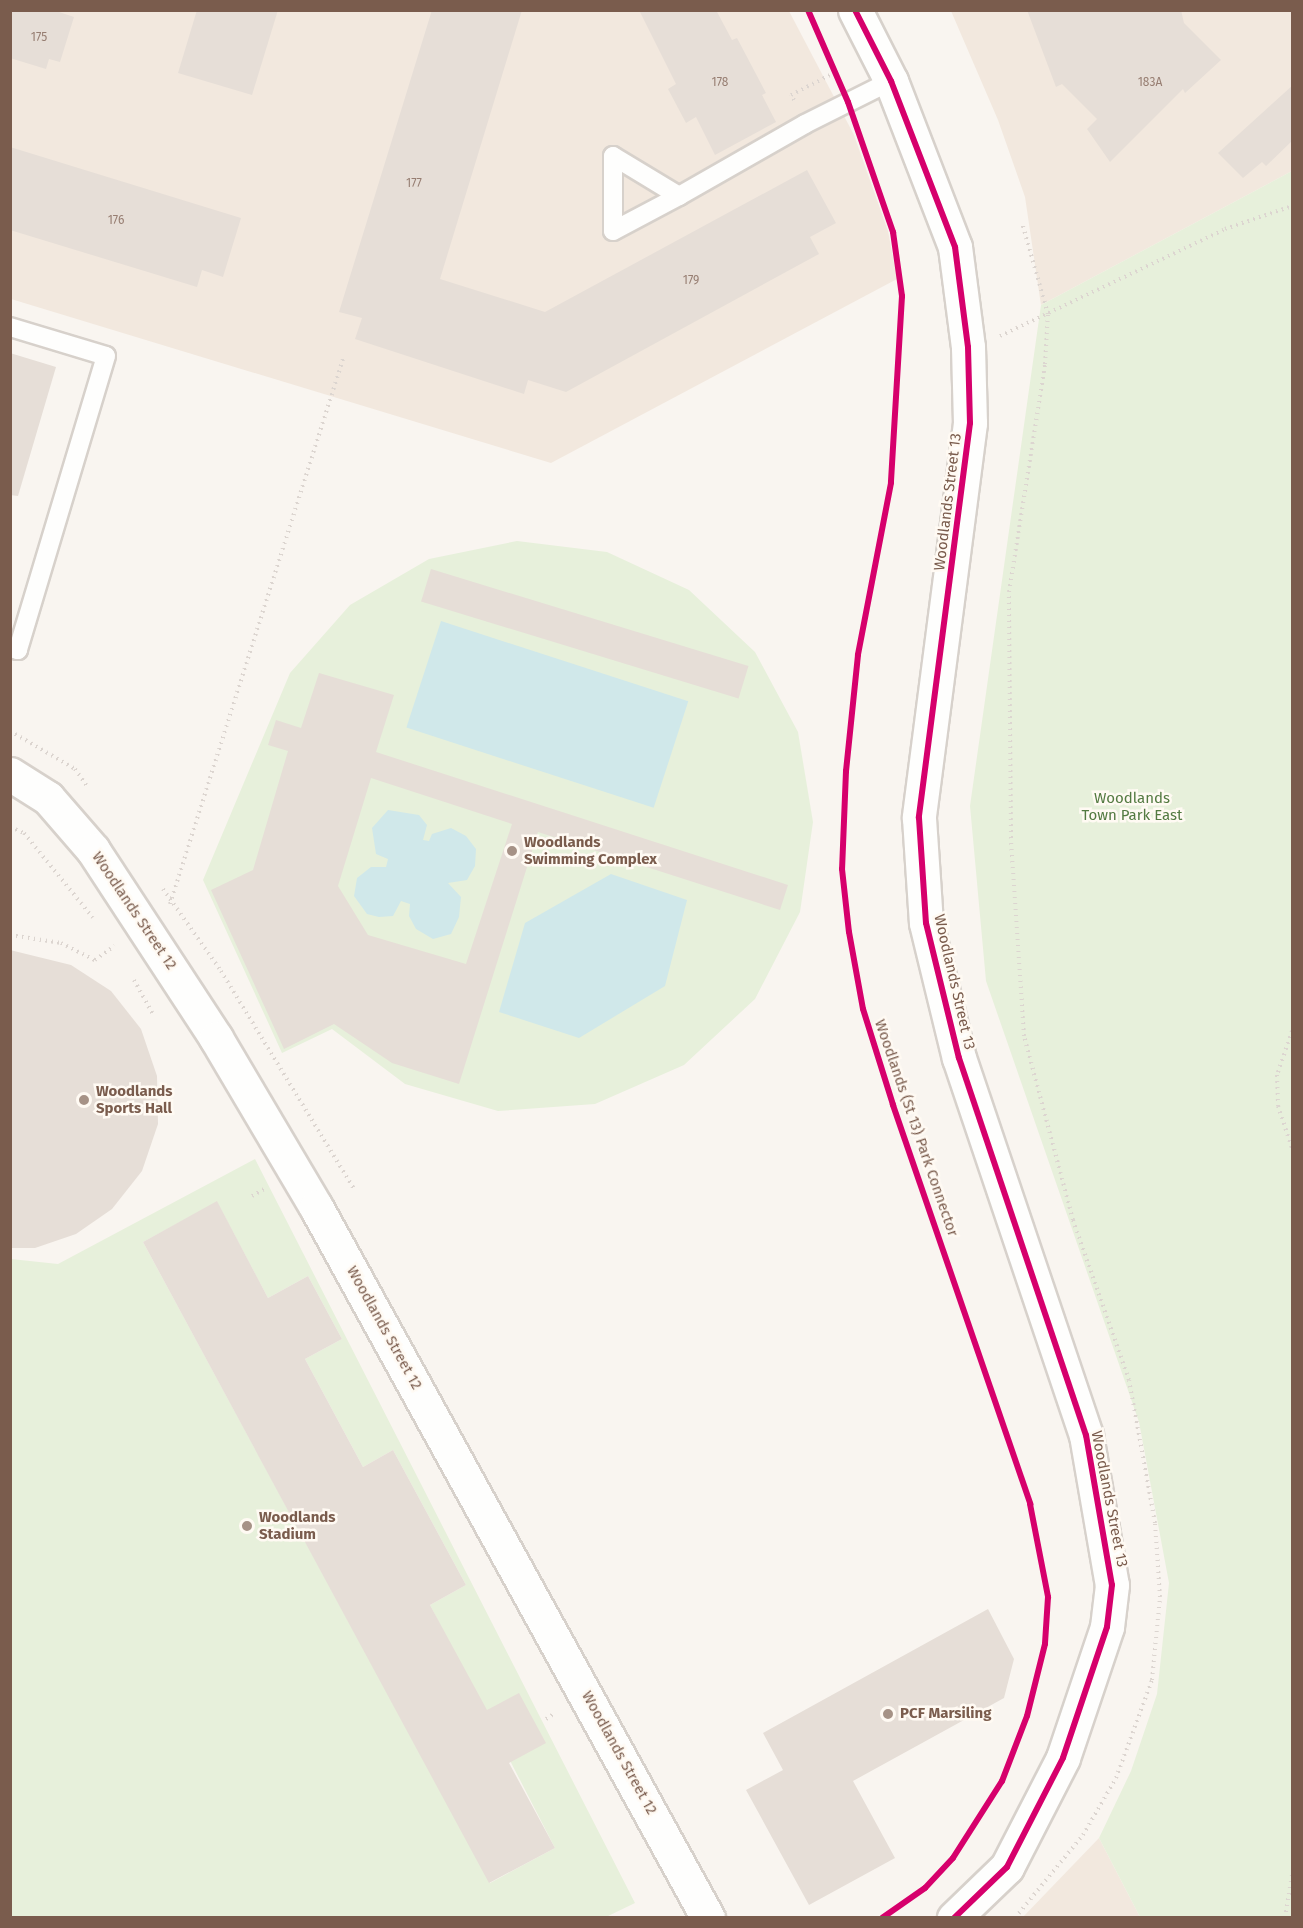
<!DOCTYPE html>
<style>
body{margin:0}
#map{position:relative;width:1303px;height:1928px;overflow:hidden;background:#f9f5f0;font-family:"Fira Sans",sans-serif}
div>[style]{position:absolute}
.residential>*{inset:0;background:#f2e8de}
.green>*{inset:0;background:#e7f0db}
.water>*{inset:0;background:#d0e8ea;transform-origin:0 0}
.building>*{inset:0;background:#e6ded7;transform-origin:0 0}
.path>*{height:4px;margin-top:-2px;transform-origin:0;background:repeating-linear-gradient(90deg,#dcd5d0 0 1.5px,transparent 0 6px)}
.roads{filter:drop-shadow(2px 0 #d7d1cb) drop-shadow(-2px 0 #d7d1cb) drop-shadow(0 2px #d7d1cb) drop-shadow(0 -2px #d7d1cb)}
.service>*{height:18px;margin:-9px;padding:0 9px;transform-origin:9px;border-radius:9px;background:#fefefd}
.minor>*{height:33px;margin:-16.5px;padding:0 16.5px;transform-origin:16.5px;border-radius:16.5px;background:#fefefd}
.cycleway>*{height:6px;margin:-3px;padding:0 3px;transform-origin:3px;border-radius:3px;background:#d6006c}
.dots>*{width:16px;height:16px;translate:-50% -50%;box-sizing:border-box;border:3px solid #fffaf3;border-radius:50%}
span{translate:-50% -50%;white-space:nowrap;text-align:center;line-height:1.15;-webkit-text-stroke:5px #fffaf3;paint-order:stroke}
.number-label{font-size:12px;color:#977e72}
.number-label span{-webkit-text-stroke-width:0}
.street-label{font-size:15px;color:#7a5c4d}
.park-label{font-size:15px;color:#537a41}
.poi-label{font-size:15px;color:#7a5c4d;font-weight:700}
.left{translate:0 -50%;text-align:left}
.frame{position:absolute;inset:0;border:12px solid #7a5c4d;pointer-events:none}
</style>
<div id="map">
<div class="residential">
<div style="clip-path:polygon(10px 11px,789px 11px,854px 135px,888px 231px,897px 279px,551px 463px,205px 358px,11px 299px)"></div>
<div style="clip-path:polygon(951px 11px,1292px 11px,1292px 171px,1041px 305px,1025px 197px,998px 120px)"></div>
<div style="clip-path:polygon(1099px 1838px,1140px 1917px,1022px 1918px)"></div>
</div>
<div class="green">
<div style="clip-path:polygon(1292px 171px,1292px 1917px,1140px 1917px,1099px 1838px,1131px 1771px,1157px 1694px,1169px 1583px,1139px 1422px,986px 981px,970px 806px,1041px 305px)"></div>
<div style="clip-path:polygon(517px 541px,607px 552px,689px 590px,755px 652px,798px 732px,813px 822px,800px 912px,755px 999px,684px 1065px,595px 1104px,498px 1111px,405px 1084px,332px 1029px,282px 1053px,203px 880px,290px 673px,350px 605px,429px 559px)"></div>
<div style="clip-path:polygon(evenodd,255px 1159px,635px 1903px,604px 1918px,11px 1918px,11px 1259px,58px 1264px,255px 1159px,217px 1202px,268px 1298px,308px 1276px,342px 1339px,305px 1359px,363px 1467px,393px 1450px,466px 1585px,430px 1605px,555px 1848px,490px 1883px,143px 1242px,217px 1202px)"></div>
</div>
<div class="water">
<div style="left:441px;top:621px;width:260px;height:112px;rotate:18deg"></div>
<div style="clip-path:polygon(388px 810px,419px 815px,427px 825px,423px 840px,429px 841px,432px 834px,451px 828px,466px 836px,476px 849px,475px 866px,467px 880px,448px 883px,461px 897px,459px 917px,451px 934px,433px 939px,416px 929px,409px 916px,410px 904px,401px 901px,393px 916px,379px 917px,367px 914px,354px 896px,357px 878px,371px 867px,386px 867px,388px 859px,376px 854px,372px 828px)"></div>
<div style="clip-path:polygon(611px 874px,687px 900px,665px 986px,579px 1038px,499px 1012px,525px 923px)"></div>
</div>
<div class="building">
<div style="clip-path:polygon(10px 10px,53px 10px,74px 17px,60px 62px,49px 59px,46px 69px,10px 58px)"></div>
<div style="clip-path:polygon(197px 10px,278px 10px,252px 95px,178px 73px)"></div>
<div style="clip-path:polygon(432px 10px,522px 10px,440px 279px,545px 312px,807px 170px,836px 223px,810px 237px,819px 254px,566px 392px,528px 380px,524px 394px,355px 339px,362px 318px,339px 312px)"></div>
<div style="clip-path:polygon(639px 10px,716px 10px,732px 40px,737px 38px,766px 93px,762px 95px,776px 122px,715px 155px,696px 117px,686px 123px,668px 89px,676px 84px)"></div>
<div style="clip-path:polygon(1027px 10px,1181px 10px,1184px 23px,1221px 60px,1185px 93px,1183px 89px,1110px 162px,1087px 129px,1097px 119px,1062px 84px,1056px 87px)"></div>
<div style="clip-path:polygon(1293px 85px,1293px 140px,1266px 166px,1262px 162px,1243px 178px,1218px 153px)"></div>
<div style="clip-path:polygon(10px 147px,241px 218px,223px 277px,202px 270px,197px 287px,10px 230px)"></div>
<div style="clip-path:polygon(10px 353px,56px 367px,18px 496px,10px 495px)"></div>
<div style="left:431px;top:569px;width:332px;height:34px;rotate:17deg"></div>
<div style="clip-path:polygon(evenodd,319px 673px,394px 695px,376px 752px,788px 885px,780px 910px,538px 832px,459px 1084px,392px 1063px,334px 1024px,284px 1049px,211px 890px,253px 870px,288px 751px,268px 745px,276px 720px,301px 728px,319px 673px,371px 778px,512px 824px,466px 964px,368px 935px,338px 886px,371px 778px)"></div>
<div style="clip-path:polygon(10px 950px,71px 965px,111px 991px,141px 1029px,157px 1076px,158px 1124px,142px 1171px,112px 1209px,76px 1234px,35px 1248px,10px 1248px)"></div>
<div style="clip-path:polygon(217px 1201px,268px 1298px,308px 1276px,342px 1339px,305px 1359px,363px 1467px,393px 1450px,466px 1585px,430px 1605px,487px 1710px,519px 1693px,546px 1743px,509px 1763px,555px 1848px,489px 1883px,143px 1242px)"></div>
<div style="clip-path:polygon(988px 1609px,1014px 1659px,1004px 1698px,853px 1781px,895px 1858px,809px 1905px,746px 1790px,783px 1770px,763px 1733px)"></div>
</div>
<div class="path">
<div style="left:794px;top:100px;width:6px;rotate:-121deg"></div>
<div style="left:791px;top:95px;width:51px;rotate:-27.1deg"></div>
<div style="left:1000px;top:336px;width:249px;rotate:-25.4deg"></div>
<div style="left:1225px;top:229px;width:71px;rotate:-18.9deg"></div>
<div style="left:10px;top:731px;width:75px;rotate:30.3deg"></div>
<div style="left:75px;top:769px;width:21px;rotate:55deg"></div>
<div style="left:10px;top:827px;width:15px;rotate:23deg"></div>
<div style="left:24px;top:833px;width:109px;rotate:50.9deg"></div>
<div style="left:163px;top:889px;width:100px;rotate:54.7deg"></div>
<div style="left:221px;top:971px;width:255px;rotate:58.6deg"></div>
<div style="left:170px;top:904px;width:572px;rotate:-72.39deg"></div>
<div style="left:10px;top:935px;width:52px;rotate:8.9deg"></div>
<div style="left:61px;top:943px;width:38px;rotate:27deg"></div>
<div style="left:95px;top:960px;width:24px;rotate:-36deg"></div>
<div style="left:134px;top:980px;width:38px;rotate:61deg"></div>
<div style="left:1292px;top:1031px;width:46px;rotate:108.8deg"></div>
<div style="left:1277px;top:1075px;width:31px;rotate:88deg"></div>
<div style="left:1278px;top:1106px;width:44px;rotate:71.6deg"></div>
<div style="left:252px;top:1196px;width:16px;rotate:-30deg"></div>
<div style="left:546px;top:1719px;width:11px;rotate:-34deg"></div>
<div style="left:1015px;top:1918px;width:107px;rotate:-50.7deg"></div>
<div style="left:1083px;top:1835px;width:66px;rotate:-59.9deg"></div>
<div style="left:1116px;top:1778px;width:104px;rotate:-69.8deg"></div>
<div style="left:1152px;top:1680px;width:83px;rotate:-84.5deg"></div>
<div style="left:1160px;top:1597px;width:74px;rotate:-93.9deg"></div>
<div style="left:1155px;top:1523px;width:145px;rotate:-100.3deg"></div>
<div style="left:1129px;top:1380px;width:170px;rotate:-109.3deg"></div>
<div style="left:1073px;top:1220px;width:190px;rotate:-104.9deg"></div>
<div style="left:1024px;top:1036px;width:198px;rotate:-93.8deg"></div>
<div style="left:1011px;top:838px;width:246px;rotate:-90.5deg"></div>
<div style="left:1009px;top:592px;width:231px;rotate:-81deg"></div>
<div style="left:1045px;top:364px;width:50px;rotate:-86.6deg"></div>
<div style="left:1048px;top:314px;width:95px;rotate:-105.9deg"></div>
<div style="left:1285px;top:1918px;width:44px;rotate:-80.8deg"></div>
</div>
<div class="roads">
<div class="service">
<div style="left:679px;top:196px;width:77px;rotate:-148.8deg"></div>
<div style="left:613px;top:156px;width:75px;rotate:90deg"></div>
<div style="left:613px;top:231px;width:75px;rotate:-27.9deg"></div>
<div style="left:679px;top:196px;width:145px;rotate:-29.7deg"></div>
<div style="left:805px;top:124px;width:96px;rotate:-26.6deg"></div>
<div style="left:10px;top:327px;width:100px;rotate:16.8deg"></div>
<div style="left:106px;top:356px;width:307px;rotate:106.7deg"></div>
<div style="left:18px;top:650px;width:8px;rotate:-166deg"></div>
</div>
<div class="minor">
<div style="left:855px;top:10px;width:80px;rotate:63.1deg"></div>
<div style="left:891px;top:81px;width:178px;rotate:68.9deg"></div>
<div style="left:955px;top:247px;width:101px;rotate:82.6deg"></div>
<div style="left:968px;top:347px;width:76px;rotate:88.5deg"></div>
<div style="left:970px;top:423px;width:398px;rotate:97.4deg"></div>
<div style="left:919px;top:818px;width:105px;rotate:86.2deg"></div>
<div style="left:926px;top:923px;width:139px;rotate:76.3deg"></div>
<div style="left:959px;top:1058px;width:398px;rotate:71.4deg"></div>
<div style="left:1086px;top:1435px;width:152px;rotate:80.2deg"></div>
<div style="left:1112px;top:1585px;width:42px;rotate:96.8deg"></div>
<div style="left:1107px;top:1627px;width:138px;rotate:108.6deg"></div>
<div style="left:1063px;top:1758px;width:123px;rotate:117.2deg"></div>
<div style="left:1007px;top:1867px;width:74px;rotate:136.1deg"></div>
<div style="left:10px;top:774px;width:45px;rotate:32.3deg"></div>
<div style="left:48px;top:798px;width:69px;rotate:49.1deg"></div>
<div style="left:93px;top:850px;width:225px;rotate:56.8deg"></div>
<div style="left:216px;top:1038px;width:196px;rotate:59.4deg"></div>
<div style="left:316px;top:1207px;width:812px;rotate:61.13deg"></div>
</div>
</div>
<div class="cycleway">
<div style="left:808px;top:10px;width:100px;rotate:66.5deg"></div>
<div style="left:848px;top:102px;width:138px;rotate:70.9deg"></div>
<div style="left:893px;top:232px;width:65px;rotate:82deg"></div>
<div style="left:902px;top:296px;width:187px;rotate:93.4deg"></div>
<div style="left:891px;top:483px;width:175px;rotate:100.9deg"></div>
<div style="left:858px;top:655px;width:117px;rotate:95.9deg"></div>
<div style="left:846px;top:771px;width:98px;rotate:92.3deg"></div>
<div style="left:842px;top:869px;width:63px;rotate:83.7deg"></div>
<div style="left:849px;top:932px;width:78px;rotate:79.7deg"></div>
<div style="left:863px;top:1009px;width:101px;rotate:72.6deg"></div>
<div style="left:893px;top:1105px;width:422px;rotate:71deg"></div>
<div style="left:1030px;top:1504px;width:95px;rotate:79deg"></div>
<div style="left:1048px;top:1597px;width:47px;rotate:93.7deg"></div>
<div style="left:1045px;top:1644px;width:74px;rotate:104deg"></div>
<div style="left:1027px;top:1716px;width:70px;rotate:111deg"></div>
<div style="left:1002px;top:1781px;width:91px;rotate:122.5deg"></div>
<div style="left:953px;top:1858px;width:41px;rotate:133deg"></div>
<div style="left:925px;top:1888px;width:52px;rotate:145.1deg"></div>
<div style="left:855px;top:10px;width:80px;rotate:63.1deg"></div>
<div style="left:891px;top:81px;width:178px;rotate:68.9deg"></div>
<div style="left:955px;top:247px;width:101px;rotate:82.6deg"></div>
<div style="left:968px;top:347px;width:76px;rotate:88.5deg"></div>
<div style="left:970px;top:423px;width:398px;rotate:97.4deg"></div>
<div style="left:919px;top:818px;width:105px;rotate:86.2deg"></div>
<div style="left:926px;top:923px;width:139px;rotate:76.3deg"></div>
<div style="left:959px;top:1058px;width:398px;rotate:71.4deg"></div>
<div style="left:1086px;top:1435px;width:152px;rotate:80.2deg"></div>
<div style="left:1112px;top:1585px;width:42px;rotate:96.8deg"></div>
<div style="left:1107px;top:1627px;width:138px;rotate:108.6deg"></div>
<div style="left:1063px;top:1758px;width:123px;rotate:117.2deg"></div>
<div style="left:1007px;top:1867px;width:74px;rotate:136.1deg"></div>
</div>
<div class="dots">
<div style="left:512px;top:851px;background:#a69286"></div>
<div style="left:84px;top:1100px;background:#a69286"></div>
<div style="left:247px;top:1526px;background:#a69286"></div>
<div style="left:888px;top:1714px;background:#a69286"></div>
</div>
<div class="number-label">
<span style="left:39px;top:38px">175</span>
<span style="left:720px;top:83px">178</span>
<span style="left:1150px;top:83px">183A</span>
<span style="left:414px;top:184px">177</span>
<span style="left:116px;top:221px">176</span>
<span style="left:691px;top:281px">179</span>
</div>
<div class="street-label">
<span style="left:948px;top:502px;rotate:-83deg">Woodlands Street 13</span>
<span style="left:134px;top:911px;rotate:56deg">Woodlands Street 12</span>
<span style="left:954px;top:982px;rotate:77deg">Woodlands Street 13</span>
<span style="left:916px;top:1128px;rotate:71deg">Woodlands (St 13) Park Connector</span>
<span style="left:384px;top:1328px;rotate:61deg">Woodlands Street 12</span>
<span style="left:1109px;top:1499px;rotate:79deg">Woodlands Street 13</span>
<span style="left:619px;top:1753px;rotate:61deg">Woodlands Street 12</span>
</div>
<div class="park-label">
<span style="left:1132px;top:807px">Woodlands<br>Town Park East</span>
</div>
<div class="poi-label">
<span class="left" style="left:524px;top:851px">Woodlands<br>Swimming Complex</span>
<span class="left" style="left:96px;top:1100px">Woodlands<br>Sports Hall</span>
<span class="left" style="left:259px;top:1526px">Woodlands<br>Stadium</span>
<span class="left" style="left:900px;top:1714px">PCF Marsiling</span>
</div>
<div class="frame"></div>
</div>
